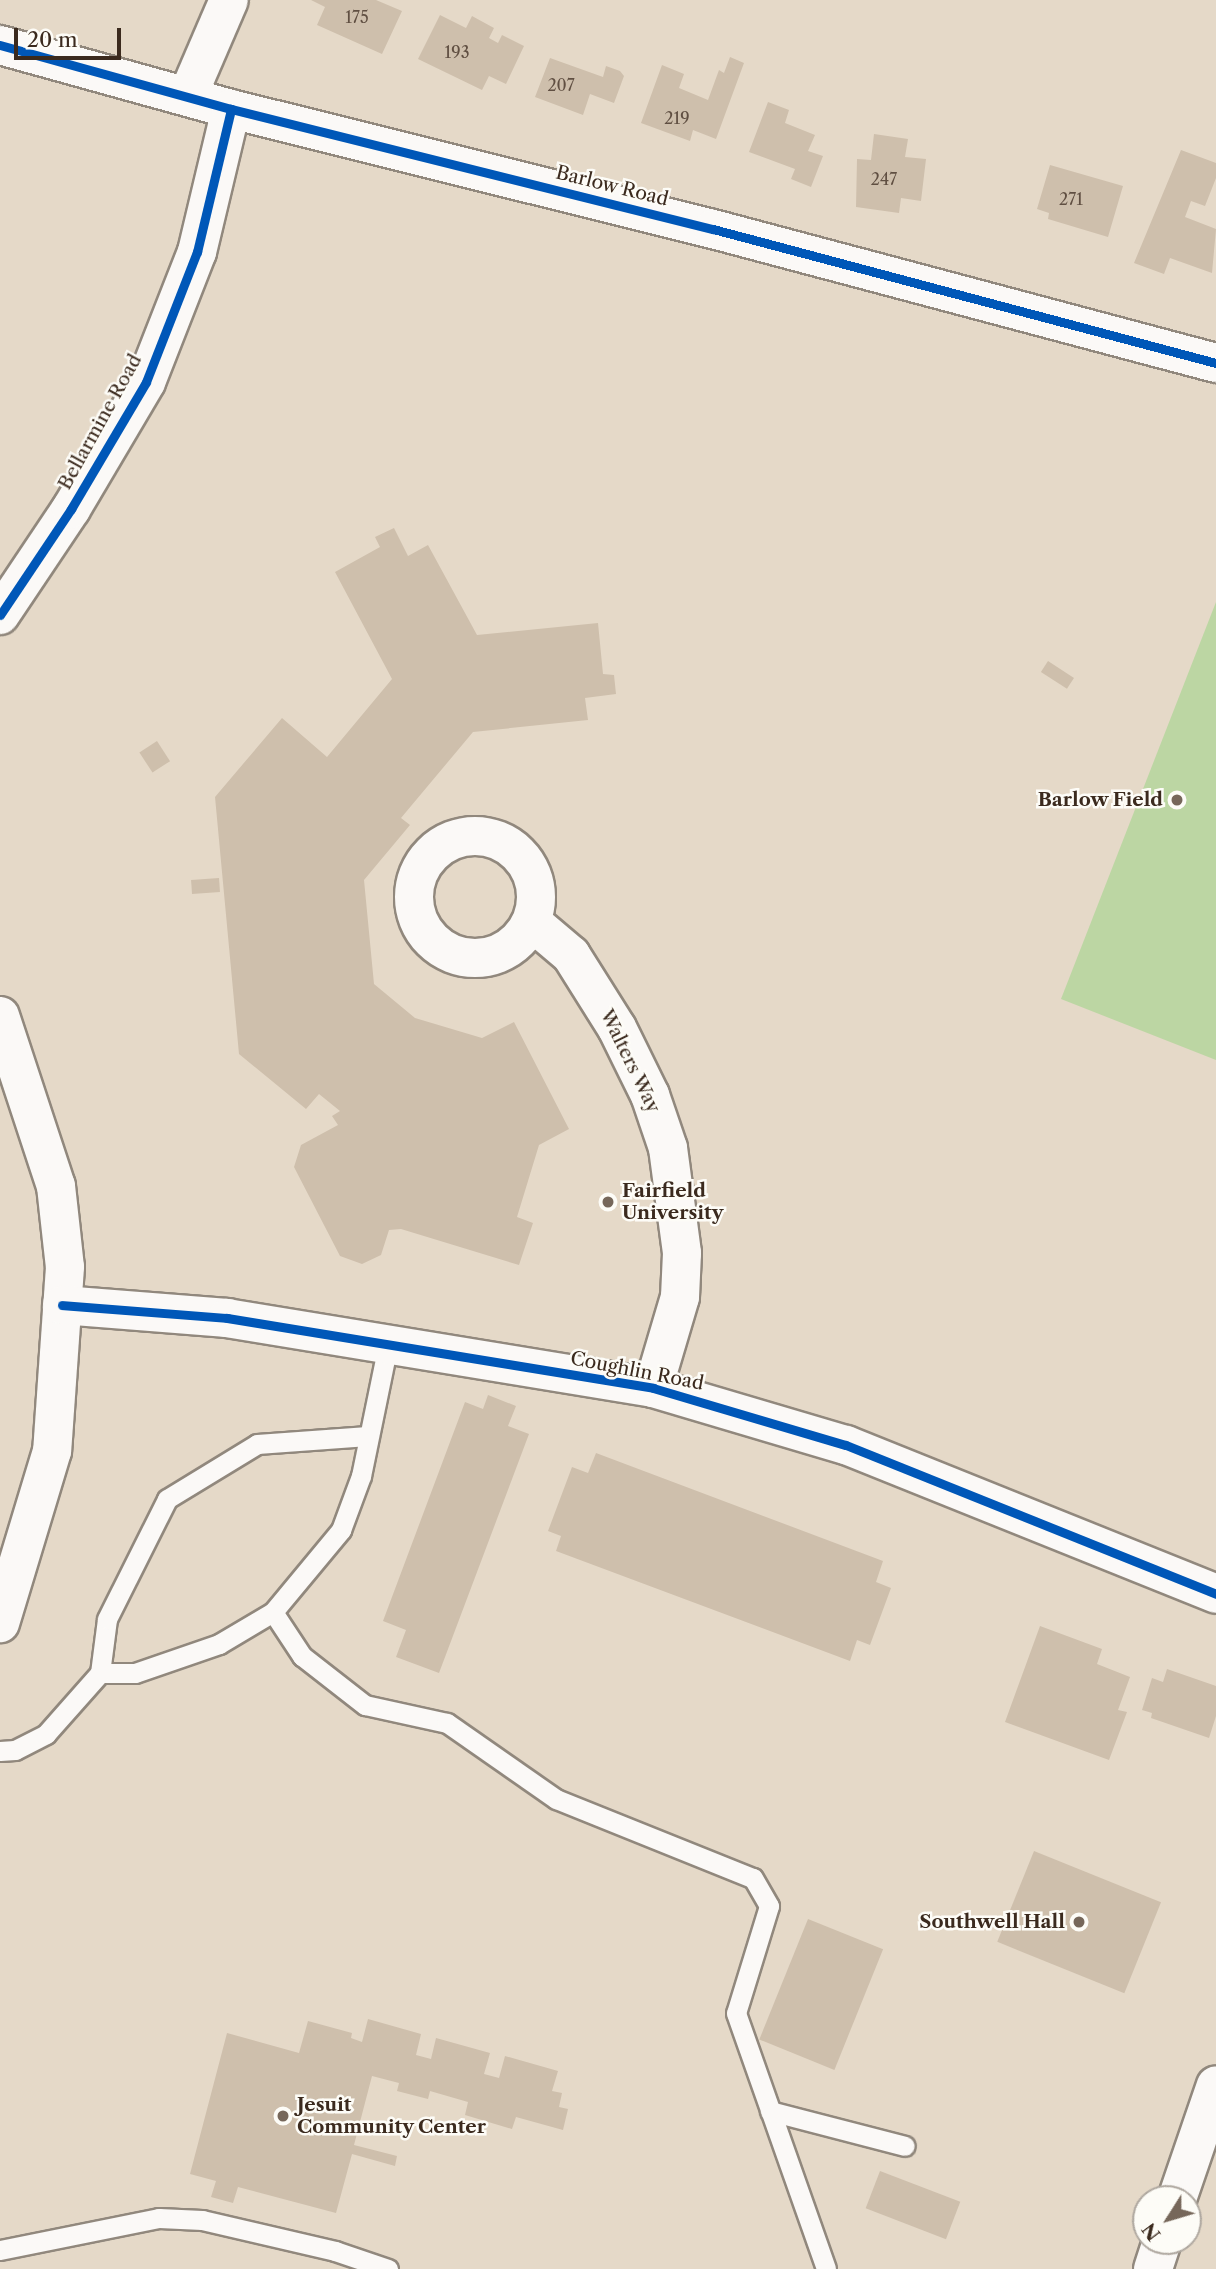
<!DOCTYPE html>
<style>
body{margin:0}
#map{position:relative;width:1216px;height:2269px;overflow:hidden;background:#e5d9c8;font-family:"Libre Caslon Text",serif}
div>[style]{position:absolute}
.green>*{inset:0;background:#bcd6a3}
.building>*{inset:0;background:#cebfac;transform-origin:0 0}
.roads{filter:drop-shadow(2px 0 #91887d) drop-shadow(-2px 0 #91887d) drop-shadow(0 2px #91887d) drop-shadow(0 -2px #91887d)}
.service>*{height:19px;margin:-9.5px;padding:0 9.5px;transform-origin:9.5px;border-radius:9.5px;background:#fbf9f7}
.minor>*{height:38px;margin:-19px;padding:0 19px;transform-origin:19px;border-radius:19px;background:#fbf9f7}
.minor>.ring{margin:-19px;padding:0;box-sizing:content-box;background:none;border:38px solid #fbf9f7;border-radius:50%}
.tertiary>*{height:38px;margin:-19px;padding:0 19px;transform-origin:19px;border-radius:19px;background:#fbf9f7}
.secondary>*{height:38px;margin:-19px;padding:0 19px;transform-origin:19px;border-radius:19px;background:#fbf9f7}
.cycleway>*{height:9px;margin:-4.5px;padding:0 4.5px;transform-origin:4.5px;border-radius:4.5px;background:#0057b8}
.dots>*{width:19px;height:19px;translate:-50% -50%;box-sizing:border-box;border:4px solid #fdfcf7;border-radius:50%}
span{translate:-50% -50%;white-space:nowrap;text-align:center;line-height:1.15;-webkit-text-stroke:5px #fdfcf7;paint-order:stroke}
.number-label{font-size:16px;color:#604f42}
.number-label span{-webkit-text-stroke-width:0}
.street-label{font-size:19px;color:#3b2a1e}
.poi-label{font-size:19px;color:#3b2a1e;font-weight:700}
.right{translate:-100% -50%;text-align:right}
.left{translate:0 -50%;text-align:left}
.north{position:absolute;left:1132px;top:2185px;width:70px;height:70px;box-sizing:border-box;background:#fdfcf7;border:2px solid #afa8a0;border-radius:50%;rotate:233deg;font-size:19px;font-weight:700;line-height:28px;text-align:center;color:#3b2a1e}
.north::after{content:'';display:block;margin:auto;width:24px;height:32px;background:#76675a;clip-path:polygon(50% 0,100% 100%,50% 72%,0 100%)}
.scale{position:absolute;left:14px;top:28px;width:107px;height:32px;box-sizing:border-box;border:4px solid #3b2a1e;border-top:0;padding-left:9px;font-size:21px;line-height:24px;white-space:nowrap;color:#3b2a1e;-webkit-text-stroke:5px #fdfcf7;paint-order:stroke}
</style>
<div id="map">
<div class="green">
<div style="clip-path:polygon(1216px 602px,1216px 1060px,1061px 999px)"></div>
</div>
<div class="building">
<div style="clip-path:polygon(311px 0,376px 0,402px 11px,382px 54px,317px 25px,325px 7px)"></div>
<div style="clip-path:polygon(440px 15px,466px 28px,472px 16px,494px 28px,489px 38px,498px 43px,502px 35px,524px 46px,506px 84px,489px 76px,482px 90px,418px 59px)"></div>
<div style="clip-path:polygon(730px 57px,744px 63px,716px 139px,693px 130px,690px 141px,641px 123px,662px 65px,684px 74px,679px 88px,708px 100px,719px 70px,724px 73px)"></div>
<div style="clip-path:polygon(550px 58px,603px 77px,606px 66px,620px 71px,624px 76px,614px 103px,590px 94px,583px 115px,535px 97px)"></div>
<div style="clip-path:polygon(768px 102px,789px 110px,785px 123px,815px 135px,808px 151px,823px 156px,811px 187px,791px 179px,795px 169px,749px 152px)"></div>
<div style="clip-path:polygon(874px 134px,908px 139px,905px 157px,926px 159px,921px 201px,901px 198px,899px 213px,856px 207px,857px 159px,871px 160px)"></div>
<div style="clip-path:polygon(1181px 150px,1216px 163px,1216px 178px,1205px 206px,1191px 201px,1185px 217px,1216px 229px,1212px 273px,1170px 258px,1164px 274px,1134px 263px)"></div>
<div style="clip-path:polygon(1050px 165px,1123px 186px,1108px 237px,1048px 219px,1049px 213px,1037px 209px)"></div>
<div style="clip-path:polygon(394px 528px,408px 556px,428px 545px,477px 635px,598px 623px,603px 674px,614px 675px,616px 694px,585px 698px,588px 720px,473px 732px,401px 818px,410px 825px,364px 880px,374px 984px,415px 1018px,482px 1038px,514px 1022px,569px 1129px,539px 1145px,517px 1217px,533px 1223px,519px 1265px,401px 1229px,389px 1230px,381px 1255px,362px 1264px,340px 1256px,294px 1167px,301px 1145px,338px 1125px,332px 1116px,340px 1111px,319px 1094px,306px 1109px,239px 1054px,215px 797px,282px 718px,327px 757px,392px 679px,335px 572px,380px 547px,375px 537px)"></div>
<div style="left:1048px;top:661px;width:31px;height:13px;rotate:33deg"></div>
<div style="left:157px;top:741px;width:24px;height:21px;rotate:57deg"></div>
<div style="left:219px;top:878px;width:14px;height:28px;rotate:86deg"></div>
<div style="clip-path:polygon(488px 1395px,516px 1406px,508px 1426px,529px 1434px,439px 1673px,396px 1657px,406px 1630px,383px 1621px,465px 1402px,483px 1409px)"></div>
<div style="clip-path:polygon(596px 1453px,883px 1561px,876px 1582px,891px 1588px,870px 1645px,857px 1640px,850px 1661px,556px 1551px,561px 1536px,548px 1531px,572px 1467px,588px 1473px)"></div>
<div style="clip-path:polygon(1040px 1626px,1102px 1649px,1097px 1664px,1130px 1677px,1118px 1710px,1127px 1712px,1109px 1760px,1005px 1722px)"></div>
<div style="clip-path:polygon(1167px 1669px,1216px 1686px,1216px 1716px,1209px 1738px,1151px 1718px,1152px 1713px,1142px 1710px,1152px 1678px,1163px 1682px)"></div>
<div style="left:1034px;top:1851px;width:137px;height:98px;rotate:22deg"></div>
<div style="left:808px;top:1919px;width:81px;height:130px;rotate:22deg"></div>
<div style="clip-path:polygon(368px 2019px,421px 2034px,416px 2055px,431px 2059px,436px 2038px,490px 2053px,484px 2074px,499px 2078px,505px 2056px,558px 2071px,552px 2091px,562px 2093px,559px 2107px,568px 2109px,563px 2130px,516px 2117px,512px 2129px,465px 2115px,468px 2102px,430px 2091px,428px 2099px,397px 2091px,399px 2083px,372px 2076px,354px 2145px,397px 2156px,395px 2166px,352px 2154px,336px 2213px,238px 2187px,233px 2203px,211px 2197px,216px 2181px,190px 2174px,227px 2033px,299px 2053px,308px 2021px,352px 2033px,351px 2038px,362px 2042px)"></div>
<div style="left:880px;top:2171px;width:86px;height:40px;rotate:21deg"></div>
</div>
<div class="roads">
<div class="service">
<div style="left:273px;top:1612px;width:53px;rotate:56.6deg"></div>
<div style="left:302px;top:1656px;width:80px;rotate:37.9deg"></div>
<div style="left:365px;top:1705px;width:84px;rotate:12.4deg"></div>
<div style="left:447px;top:1723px;width:133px;rotate:34.9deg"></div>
<div style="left:556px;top:1799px;width:212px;rotate:21.9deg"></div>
<div style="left:753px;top:1878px;width:32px;rotate:60deg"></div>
<div style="left:769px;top:1906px;width:112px;rotate:107.1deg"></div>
<div style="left:736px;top:2013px;width:271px;rotate:70.6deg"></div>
<div style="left:100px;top:1673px;width:35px"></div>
<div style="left:135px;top:1673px;width:89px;rotate:-19deg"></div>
<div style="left:219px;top:1644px;width:63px;rotate:-30.7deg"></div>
<div style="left:273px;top:1612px;width:107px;rotate:-50.3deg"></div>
<div style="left:341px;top:1530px;width:58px;rotate:-69.7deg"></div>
<div style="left:361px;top:1476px;width:135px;rotate:-78.4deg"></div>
<div style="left:0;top:1751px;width:15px;rotate:-4deg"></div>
<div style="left:15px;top:1750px;width:35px;rotate:-27deg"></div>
<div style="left:46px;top:1734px;width:81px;rotate:-48.5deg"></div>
<div style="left:100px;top:1673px;width:54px;rotate:-82.6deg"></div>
<div style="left:107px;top:1619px;width:134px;rotate:-63.4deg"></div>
<div style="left:167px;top:1499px;width:105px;rotate:-31.4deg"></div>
<div style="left:257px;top:1444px;width:111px;rotate:-4.1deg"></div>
<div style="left:770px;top:2111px;width:139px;rotate:14.5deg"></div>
<div style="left:0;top:2250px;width:162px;rotate:-11.4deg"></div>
<div style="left:159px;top:2218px;width:43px;rotate:2.7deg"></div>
<div style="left:202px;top:2220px;width:137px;rotate:13.1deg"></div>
<div style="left:335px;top:2251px;width:56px;rotate:18.8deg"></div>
</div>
<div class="minor">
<div style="left:188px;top:95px;width:103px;rotate:-66.7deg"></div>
<div style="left:0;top:615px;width:128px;rotate:-56.2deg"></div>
<div style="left:71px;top:509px;width:147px;rotate:-59.4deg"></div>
<div style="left:146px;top:382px;width:140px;rotate:-68.6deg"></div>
<div style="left:197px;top:252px;width:147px;rotate:-76.6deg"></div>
<div class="ring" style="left:414px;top:836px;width:84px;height:84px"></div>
<div style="left:532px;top:922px;width:51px;rotate:40.2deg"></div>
<div style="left:571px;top:955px;width:86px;rotate:57.8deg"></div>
<div style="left:617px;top:1028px;width:75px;rotate:63.8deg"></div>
<div style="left:650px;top:1095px;width:56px;rotate:71.2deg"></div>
<div style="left:668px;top:1148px;width:106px;rotate:82.4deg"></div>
<div style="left:682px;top:1253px;width:44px;rotate:92.6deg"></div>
<div style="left:680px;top:1297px;width:95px;rotate:106.5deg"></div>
<div style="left:0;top:1016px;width:179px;rotate:71.8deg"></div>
<div style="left:56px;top:1186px;width:81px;rotate:83.7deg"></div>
<div style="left:65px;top:1267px;width:184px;rotate:94deg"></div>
<div style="left:52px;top:1451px;width:180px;rotate:106.8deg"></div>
<div style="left:62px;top:1305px;width:166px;rotate:4.5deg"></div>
<div style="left:227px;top:1318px;width:432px;rotate:9.3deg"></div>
<div style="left:653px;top:1388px;width:201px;rotate:16.5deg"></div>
<div style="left:846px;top:1445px;width:399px;rotate:21.9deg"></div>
</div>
<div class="tertiary">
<div style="left:0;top:45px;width:240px;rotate:15.5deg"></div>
<div style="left:231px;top:109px;width:497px;rotate:14deg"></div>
<div style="left:713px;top:229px;width:521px;rotate:14.92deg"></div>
</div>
<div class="secondary">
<div style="left:1177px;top:2199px;width:120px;rotate:-71.1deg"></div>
<div style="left:1153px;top:2269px;width:29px;rotate:-72deg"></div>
</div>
</div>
<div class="cycleway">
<div style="left:0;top:45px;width:240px;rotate:15.5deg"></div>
<div style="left:231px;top:109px;width:497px;rotate:14deg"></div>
<div style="left:713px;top:229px;width:521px;rotate:14.92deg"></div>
<div style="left:0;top:615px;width:128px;rotate:-56.2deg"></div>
<div style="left:71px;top:509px;width:147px;rotate:-59.4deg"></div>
<div style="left:146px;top:382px;width:140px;rotate:-68.6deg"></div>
<div style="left:197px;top:252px;width:147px;rotate:-76.6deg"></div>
<div style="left:62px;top:1305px;width:166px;rotate:4.5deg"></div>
<div style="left:227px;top:1318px;width:432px;rotate:9.3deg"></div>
<div style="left:653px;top:1388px;width:201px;rotate:16.5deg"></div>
<div style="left:846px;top:1445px;width:399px;rotate:21.9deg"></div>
</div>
<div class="dots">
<div style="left:1177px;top:800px;background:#76675a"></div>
<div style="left:608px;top:1202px;background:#76675a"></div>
<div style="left:1079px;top:1922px;background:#76675a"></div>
<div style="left:283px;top:2116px;background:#76675a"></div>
</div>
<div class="number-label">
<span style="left:357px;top:17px">175</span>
<span style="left:457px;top:52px">193</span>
<span style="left:561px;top:85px">207</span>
<span style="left:677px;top:118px">219</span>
<span style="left:884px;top:179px">247</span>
<span style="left:1071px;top:199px">271</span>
</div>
<div class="street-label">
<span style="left:612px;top:186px;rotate:14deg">Barlow Road</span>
<span style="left:100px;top:422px;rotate:-61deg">Bellarmine Road</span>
<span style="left:630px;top:1061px;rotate:64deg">Walters Way</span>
<span style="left:637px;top:1371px;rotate:11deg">Coughlin Road</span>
</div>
<div class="poi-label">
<span class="right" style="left:1163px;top:800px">Barlow Field</span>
<span class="left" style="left:622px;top:1202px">Fairfield<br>University</span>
<span class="right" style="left:1065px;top:1922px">Southwell Hall</span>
<span class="left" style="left:297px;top:2116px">Jesuit<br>Community Center</span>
</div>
<div class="north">N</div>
<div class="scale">20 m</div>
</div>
